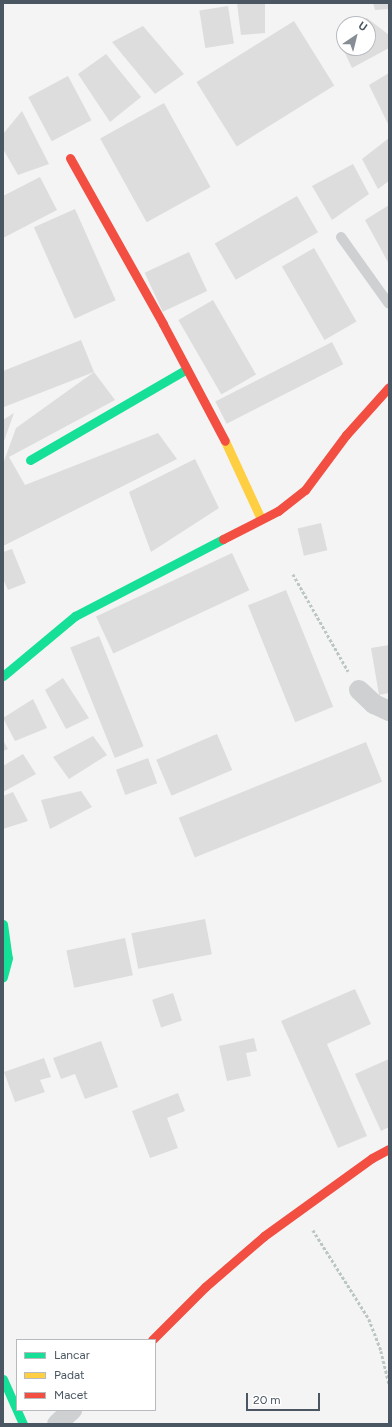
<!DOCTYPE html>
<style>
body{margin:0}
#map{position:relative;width:392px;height:1427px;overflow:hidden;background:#f4f4f4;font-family:Figtree,sans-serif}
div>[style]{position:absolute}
.building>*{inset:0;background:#ddddde;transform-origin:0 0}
.path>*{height:2.5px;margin-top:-1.25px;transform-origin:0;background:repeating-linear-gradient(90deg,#bcc7c4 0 3px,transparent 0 5px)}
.lane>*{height:10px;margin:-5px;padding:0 5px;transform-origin:5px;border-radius:5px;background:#ced0d2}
.street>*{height:20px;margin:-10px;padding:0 10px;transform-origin:10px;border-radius:10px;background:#ced0d2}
.fast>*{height:9px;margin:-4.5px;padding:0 4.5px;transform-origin:4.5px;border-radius:4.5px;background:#16e098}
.slow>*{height:9px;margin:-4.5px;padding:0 4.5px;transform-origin:4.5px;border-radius:4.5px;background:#ffcf43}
.jam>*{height:9px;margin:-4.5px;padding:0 4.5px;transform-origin:4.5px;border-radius:4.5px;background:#f24e42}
span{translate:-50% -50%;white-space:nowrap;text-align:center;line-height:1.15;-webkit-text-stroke:3px #fff;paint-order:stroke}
.frame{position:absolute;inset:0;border:4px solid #4a5661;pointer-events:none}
.legend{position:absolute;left:16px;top:1339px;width:140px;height:72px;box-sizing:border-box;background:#fff;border:1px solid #b7bbc0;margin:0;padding:5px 7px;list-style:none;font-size:12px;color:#4a5661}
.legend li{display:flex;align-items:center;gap:8px;height:20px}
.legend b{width:20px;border:1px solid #b7bbc0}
.north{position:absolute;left:336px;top:16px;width:40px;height:40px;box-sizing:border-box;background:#fff;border:1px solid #b7bbc0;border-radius:50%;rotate:35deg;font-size:11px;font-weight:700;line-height:16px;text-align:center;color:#4a5661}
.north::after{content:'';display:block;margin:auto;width:14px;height:18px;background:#868d94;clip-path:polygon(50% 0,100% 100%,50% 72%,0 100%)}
.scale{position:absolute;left:246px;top:1393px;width:74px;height:18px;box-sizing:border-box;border:2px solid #4a5661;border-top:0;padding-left:5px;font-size:12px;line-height:14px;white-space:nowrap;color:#4a5661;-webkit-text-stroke:3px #fff;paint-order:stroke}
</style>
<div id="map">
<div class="building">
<div style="clip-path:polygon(237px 3px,265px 3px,265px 33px,241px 35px)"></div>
<div style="clip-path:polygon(373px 3px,389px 3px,389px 9px,375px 10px)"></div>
<div style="left:228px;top:6px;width:38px;height:29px;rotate:81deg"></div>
<div style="clip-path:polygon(367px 18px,389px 35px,389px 48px,352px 68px,336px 34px,344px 30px,344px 48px,368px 48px,368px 24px,355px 24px)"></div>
<div style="left:294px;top:21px;width:76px;height:115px;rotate:58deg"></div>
<div style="clip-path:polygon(143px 26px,184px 74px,155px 94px,112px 42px)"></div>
<div style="clip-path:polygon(106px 54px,141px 97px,110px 122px,78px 74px)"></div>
<div style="clip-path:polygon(389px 73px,389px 126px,369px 85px)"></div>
<div style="left:68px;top:76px;width:50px;height:45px;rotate:62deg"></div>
<div style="left:164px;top:103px;width:96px;height:73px;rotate:61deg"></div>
<div style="clip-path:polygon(22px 111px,49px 164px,18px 175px,3px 149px,3px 134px)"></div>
<div style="clip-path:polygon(389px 138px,389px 181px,378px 189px,362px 159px)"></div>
<div style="clip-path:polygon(353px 164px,369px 194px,332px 220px,312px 186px)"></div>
<div style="clip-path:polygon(40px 177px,57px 210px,3px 238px,3px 196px)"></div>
<div style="left:297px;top:196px;width:42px;height:95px;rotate:60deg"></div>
<div style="clip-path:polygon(389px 205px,389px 264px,365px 220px)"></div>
<div style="left:75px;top:209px;width:100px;height:45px;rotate:66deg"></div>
<div style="left:314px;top:248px;width:85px;height:37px;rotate:60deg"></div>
<div style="left:189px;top:252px;width:43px;height:49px;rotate:65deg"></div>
<div style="left:213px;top:300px;width:86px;height:40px;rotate:60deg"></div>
<div style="clip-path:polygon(81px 340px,94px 372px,4px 407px,3px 371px)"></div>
<div style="left:332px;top:342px;width:25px;height:131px;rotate:63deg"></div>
<div style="clip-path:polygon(94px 372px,115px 400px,9px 457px,25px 485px,158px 433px,177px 459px,3px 546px,3px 464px,16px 428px)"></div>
<div style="clip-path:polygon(14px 413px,3px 444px,3px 420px)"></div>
<div style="clip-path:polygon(195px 459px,219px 508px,151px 552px,129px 492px)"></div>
<div style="left:321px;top:523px;width:28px;height:24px;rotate:77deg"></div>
<div style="clip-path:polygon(12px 549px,26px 583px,8px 590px,3px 579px,3px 552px)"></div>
<div style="left:232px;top:553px;width:41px;height:150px;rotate:65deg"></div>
<div style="left:286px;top:590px;width:126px;height:41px;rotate:68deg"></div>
<div style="left:99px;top:636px;width:119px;height:31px;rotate:68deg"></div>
<div style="clip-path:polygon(389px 645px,389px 693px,379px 695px,371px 648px)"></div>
<div style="clip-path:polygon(63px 678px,89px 718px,66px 729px,45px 690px)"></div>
<div style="clip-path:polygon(33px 699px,47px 728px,15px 741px,3px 718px)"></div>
<div style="left:217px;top:734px;width:39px;height:66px;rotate:67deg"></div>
<div style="clip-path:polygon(93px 736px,107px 755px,69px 779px,53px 757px)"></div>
<div style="clip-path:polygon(3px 740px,8px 749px,3px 751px)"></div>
<div style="left:366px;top:742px;width:43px;height:202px;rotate:68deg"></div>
<div style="clip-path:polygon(23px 754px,36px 774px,3px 792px,3px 766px)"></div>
<div style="left:148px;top:758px;width:27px;height:34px;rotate:70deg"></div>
<div style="clip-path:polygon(81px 791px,92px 807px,50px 829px,41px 800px)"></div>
<div style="clip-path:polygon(13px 792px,28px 821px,3px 829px,3px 796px)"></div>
<div style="left:205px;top:919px;width:36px;height:75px;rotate:79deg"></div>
<div style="left:125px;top:938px;width:38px;height:60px;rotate:78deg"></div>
<div style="clip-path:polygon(355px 989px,371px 1024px,327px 1044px,367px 1136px,338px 1148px,281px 1021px)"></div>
<div style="left:173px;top:993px;width:29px;height:22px;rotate:72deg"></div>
<div style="clip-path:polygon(254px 1038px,257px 1051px,246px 1053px,251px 1076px,227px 1081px,219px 1046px)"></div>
<div style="clip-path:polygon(101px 1041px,118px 1087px,85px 1099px,75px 1074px,61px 1079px,53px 1058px)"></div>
<div style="clip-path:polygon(44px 1058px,51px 1077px,40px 1080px,45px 1092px,15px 1102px,4px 1072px)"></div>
<div style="clip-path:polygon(389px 1059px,389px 1127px,381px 1131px,355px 1074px)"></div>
<div style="clip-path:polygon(178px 1093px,185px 1111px,167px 1118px,178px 1148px,150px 1158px,132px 1111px)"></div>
</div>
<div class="path">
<div style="left:293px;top:574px;width:112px;rotate:60.4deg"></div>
<div style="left:313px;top:1230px;width:105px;rotate:57.8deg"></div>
<div style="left:369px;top:1319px;width:34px;rotate:69deg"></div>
<div style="left:381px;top:1351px;width:34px;rotate:76deg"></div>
</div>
<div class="lane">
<div style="left:341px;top:237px;width:82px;rotate:54.4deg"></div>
</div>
<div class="street">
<div style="left:359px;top:690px;width:21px;rotate:43deg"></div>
<div style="left:374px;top:704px;width:17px;rotate:25deg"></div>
<div style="left:57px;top:1424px;width:21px;rotate:-43deg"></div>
</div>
<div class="fast">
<div style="left:30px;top:460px;width:181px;rotate:-30.1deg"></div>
<div style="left:3px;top:676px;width:94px;rotate:-39.8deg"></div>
<div style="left:75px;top:616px;width:167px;rotate:-27.5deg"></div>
<div style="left:3px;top:924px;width:34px;rotate:82deg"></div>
<div style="left:8px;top:958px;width:20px;rotate:105deg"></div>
<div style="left:3px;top:1379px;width:49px;rotate:66deg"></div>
</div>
<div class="slow">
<div style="left:225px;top:441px;width:86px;rotate:65.2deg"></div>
</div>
<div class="jam">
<div style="left:70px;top:158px;width:190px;rotate:60.7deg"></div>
<div style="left:163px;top:324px;width:132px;rotate:62.1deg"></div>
<div style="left:223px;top:539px;width:62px;rotate:-27deg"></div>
<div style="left:278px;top:511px;width:34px;rotate:-38deg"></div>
<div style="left:305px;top:490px;width:69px;rotate:-53.3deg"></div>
<div style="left:346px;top:435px;width:64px;rotate:-48.1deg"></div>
<div style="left:152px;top:1340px;width:75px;rotate:-45deg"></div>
<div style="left:205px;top:1287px;width:78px;rotate:-40.8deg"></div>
<div style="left:264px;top:1236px;width:133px;rotate:-35.8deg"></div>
<div style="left:372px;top:1158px;width:19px;rotate:-28deg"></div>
</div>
<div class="frame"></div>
<ul class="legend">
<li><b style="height:5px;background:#16e098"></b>Lancar</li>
<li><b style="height:5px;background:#ffcf43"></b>Padat</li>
<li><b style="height:5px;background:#f24e42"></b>Macet</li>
</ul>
<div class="north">U</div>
<div class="scale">20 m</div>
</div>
